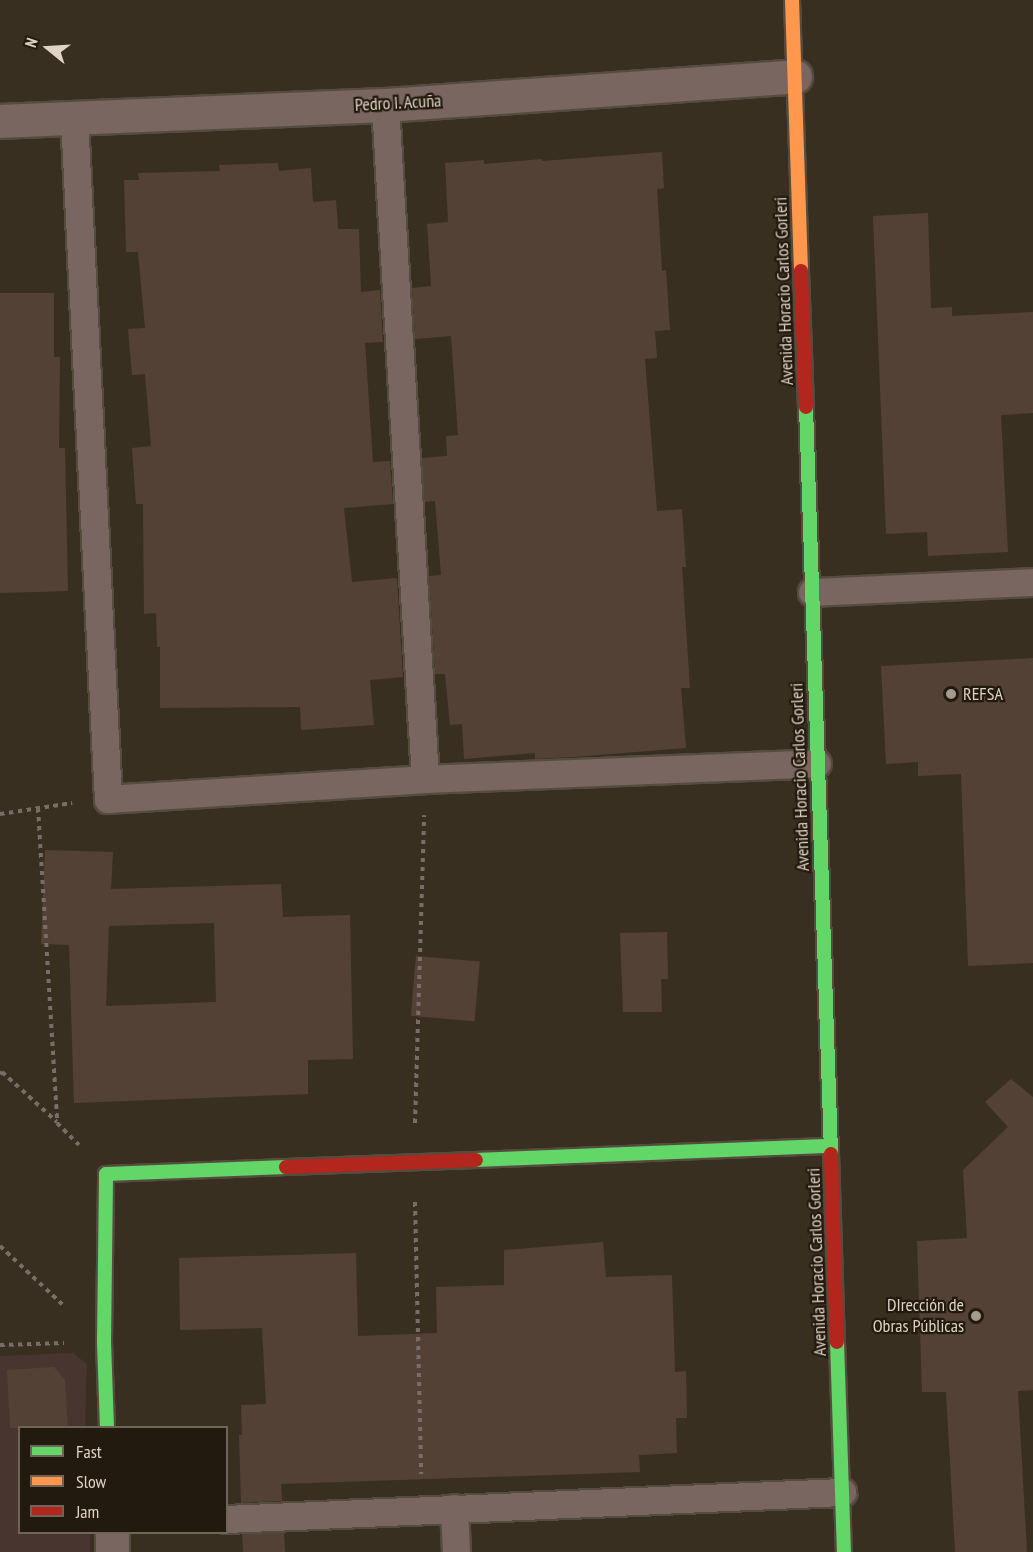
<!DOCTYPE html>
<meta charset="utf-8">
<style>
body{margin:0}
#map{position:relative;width:1033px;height:1552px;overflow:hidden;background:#392f21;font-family:"PT Sans Narrow",sans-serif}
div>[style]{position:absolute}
.education>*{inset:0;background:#483530}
.building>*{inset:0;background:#544136;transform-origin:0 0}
.path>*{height:4px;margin-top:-2px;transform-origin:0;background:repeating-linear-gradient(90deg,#7a6c66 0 4.5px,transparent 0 9px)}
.roads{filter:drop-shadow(2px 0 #554c40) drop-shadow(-2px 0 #554c40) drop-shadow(0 2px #554c40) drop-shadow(0 -2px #554c40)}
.lane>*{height:27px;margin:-13.5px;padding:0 13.5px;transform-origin:13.5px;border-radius:13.5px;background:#796660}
.street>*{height:33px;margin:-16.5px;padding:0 16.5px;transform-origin:16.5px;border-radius:16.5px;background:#796660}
.fast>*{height:14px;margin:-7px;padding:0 7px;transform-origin:7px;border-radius:7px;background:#63d668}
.slow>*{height:14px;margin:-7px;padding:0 7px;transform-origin:7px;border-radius:7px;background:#ff974d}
.jam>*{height:14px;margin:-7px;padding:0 7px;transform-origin:7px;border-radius:7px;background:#b3261e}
.dots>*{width:16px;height:16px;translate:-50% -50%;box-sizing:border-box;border:3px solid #231a0f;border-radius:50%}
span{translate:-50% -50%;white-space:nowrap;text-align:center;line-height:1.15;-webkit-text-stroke:4.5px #231a0f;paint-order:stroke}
.street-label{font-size:18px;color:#dfd3c5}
.poi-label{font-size:18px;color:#dfd3c5}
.left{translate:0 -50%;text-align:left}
.right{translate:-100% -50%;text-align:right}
.legend{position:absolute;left:18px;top:1426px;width:210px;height:108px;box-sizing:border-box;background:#231a0f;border:2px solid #6e6458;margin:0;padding:8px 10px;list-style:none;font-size:18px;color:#dfd3c5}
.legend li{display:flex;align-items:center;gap:12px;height:30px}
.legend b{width:30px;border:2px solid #6e6458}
.north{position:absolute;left:18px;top:18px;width:60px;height:60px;-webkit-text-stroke:4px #231a0f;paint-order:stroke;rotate:288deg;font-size:16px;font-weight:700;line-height:24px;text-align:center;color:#dfd3c5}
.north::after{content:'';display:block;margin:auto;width:21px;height:27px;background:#dfd3c5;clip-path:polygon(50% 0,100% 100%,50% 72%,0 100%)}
</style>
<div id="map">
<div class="education">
<div style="clip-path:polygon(73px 1353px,87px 1364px,85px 1427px,20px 1428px,20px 1532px,90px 1533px,90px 1552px,0 1552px,0 1356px)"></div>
</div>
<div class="building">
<div style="clip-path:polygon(662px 152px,664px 188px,657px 189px,662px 271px,666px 270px,670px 330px,655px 331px,657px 358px,645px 359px,657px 511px,682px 509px,686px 567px,682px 567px,690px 688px,681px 688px,686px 748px,573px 757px,535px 759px,535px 753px,464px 759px,462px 724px,450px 725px,445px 674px,435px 674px,429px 576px,441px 575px,435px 501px,424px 502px,422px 458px,447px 456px,446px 436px,458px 435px,451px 336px,415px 339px,412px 288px,431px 286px,427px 224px,448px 222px,445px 163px,484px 160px,484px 164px,542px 159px,542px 161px)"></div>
<div style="clip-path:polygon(278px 163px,279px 171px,311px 168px,313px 202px,336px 200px,338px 229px,359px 229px,361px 292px,380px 290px,383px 342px,365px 343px,373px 462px,390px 461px,393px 504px,344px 508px,352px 582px,397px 578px,403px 677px,370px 680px,374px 725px,301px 730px,300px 707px,160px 708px,160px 647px,157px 647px,156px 613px,144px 614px,143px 504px,136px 504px,132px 448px,151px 446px,145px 374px,132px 375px,128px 329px,145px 328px,138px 252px,126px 252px,124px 180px,139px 180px,138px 173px,220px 171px,219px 165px)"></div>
<div style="clip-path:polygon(928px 213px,931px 308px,952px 307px,952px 316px,1033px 312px,1033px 413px,1001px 415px,1008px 552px,928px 556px,927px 532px,886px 534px,873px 216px)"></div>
<div style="clip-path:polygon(0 293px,54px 293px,54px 357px,60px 357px,59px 448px,65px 448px,68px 591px,0 593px)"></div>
<div style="clip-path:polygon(1033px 658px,1033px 963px,968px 966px,961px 774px,918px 776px,918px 762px,886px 764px,881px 666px)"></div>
<div style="clip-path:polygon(evenodd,45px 850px,113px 852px,111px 889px,281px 884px,283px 917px,350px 915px,353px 1059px,308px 1060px,308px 1094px,74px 1103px,69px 945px,41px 944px,45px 850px,214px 923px,216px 1002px,106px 1006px,109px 926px,214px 923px)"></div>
<div style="clip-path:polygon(667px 932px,668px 979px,661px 979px,662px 1012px,623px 1012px,620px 933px)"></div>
<div style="left:416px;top:956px;width:64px;height:60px;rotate:5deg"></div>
<div style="clip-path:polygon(1011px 1079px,1033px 1097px,1033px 1390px,1018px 1391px,1027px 1552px,955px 1552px,946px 1392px,922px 1392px,917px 1241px,967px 1238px,963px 1170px,1008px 1127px,985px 1102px)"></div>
<div style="clip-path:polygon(603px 1242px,606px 1277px,672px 1275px,675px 1372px,686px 1371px,687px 1418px,676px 1418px,677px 1453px,639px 1455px,640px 1472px,281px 1484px,282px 1501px,241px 1503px,239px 1435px,242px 1435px,241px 1405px,266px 1404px,262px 1328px,180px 1330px,179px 1258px,356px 1253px,358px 1336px,437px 1333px,436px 1287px,504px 1285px,504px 1250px)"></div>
<div style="clip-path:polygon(54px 1367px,65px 1380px,68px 1428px,10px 1428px,7px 1370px)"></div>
<div style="left:284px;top:1532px;width:20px;height:42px;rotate:87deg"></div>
</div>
<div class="path">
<div style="left:38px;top:808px;width:316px;rotate:86.5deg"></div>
<div style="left:57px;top:1123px;width:31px;rotate:45deg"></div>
<div style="left:0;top:814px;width:73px;rotate:-8.7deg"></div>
<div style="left:0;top:1074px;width:3px;rotate:-45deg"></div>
<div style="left:2px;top:1072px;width:74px;rotate:42.3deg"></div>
<div style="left:415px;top:1123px;width:308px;rotate:-88.3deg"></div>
<div style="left:415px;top:1202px;width:272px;rotate:88.7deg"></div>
<div style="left:0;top:1246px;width:86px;rotate:43.1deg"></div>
<div style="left:0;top:1345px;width:64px;rotate:-1.8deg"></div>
</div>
<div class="roads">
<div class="lane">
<div style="left:385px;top:105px;width:675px;rotate:86.6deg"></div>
<div style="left:74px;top:117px;width:683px;rotate:87.15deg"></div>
<div style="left:108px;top:799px;width:318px;rotate:-3.6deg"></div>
<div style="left:425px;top:779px;width:392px;rotate:-2.3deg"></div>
<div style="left:812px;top:592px;width:221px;rotate:-2.6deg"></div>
<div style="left:454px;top:1508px;width:44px;rotate:87.4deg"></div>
<div style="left:226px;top:1519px;width:617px;rotate:-2.51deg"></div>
</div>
<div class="street">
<div style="left:0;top:121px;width:385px;rotate:-2.4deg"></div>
<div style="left:385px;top:105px;width:411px;rotate:-4deg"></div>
<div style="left:112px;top:1532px;width:20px;rotate:90deg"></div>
</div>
<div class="fast">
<div style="left:806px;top:407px;width:747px;rotate:88.08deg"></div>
<div style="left:476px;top:1160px;width:355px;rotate:-2.3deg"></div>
<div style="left:837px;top:1342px;width:210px;rotate:88.1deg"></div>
<div style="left:107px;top:1428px;width:86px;rotate:-92deg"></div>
<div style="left:104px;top:1342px;width:168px;rotate:-89.3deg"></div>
<div style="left:106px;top:1174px;width:180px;rotate:-2.2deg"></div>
</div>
<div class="slow">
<div style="left:792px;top:0;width:271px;rotate:88.1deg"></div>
</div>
<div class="jam">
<div style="left:801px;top:271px;width:136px;rotate:87.9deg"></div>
<div style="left:831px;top:1154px;width:188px;rotate:88.2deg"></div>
<div style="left:286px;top:1167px;width:190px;rotate:-2.1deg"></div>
</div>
</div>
<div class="dots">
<div style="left:951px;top:694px;background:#a59a8c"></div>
<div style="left:976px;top:1316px;background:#a59a8c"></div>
</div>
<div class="street-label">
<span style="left:398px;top:103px;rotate:-3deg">Pedro I. Acuña</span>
<span style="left:784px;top:291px;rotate:-92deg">Avenida Horacio Carlos Gorleri</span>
<span style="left:800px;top:777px;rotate:-92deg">Avenida Horacio Carlos Gorleri</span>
<span style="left:817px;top:1262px;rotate:-92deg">Avenida Horacio Carlos Gorleri</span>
</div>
<div class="poi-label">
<span class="left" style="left:963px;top:694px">REFSA</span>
<span class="right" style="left:964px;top:1316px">DIrección de<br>Obras Públicas</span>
</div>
<ul class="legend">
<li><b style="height:8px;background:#63d668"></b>Fast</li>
<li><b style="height:8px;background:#ff974d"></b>Slow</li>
<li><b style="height:8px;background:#b3261e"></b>Jam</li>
</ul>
<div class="north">N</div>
</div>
